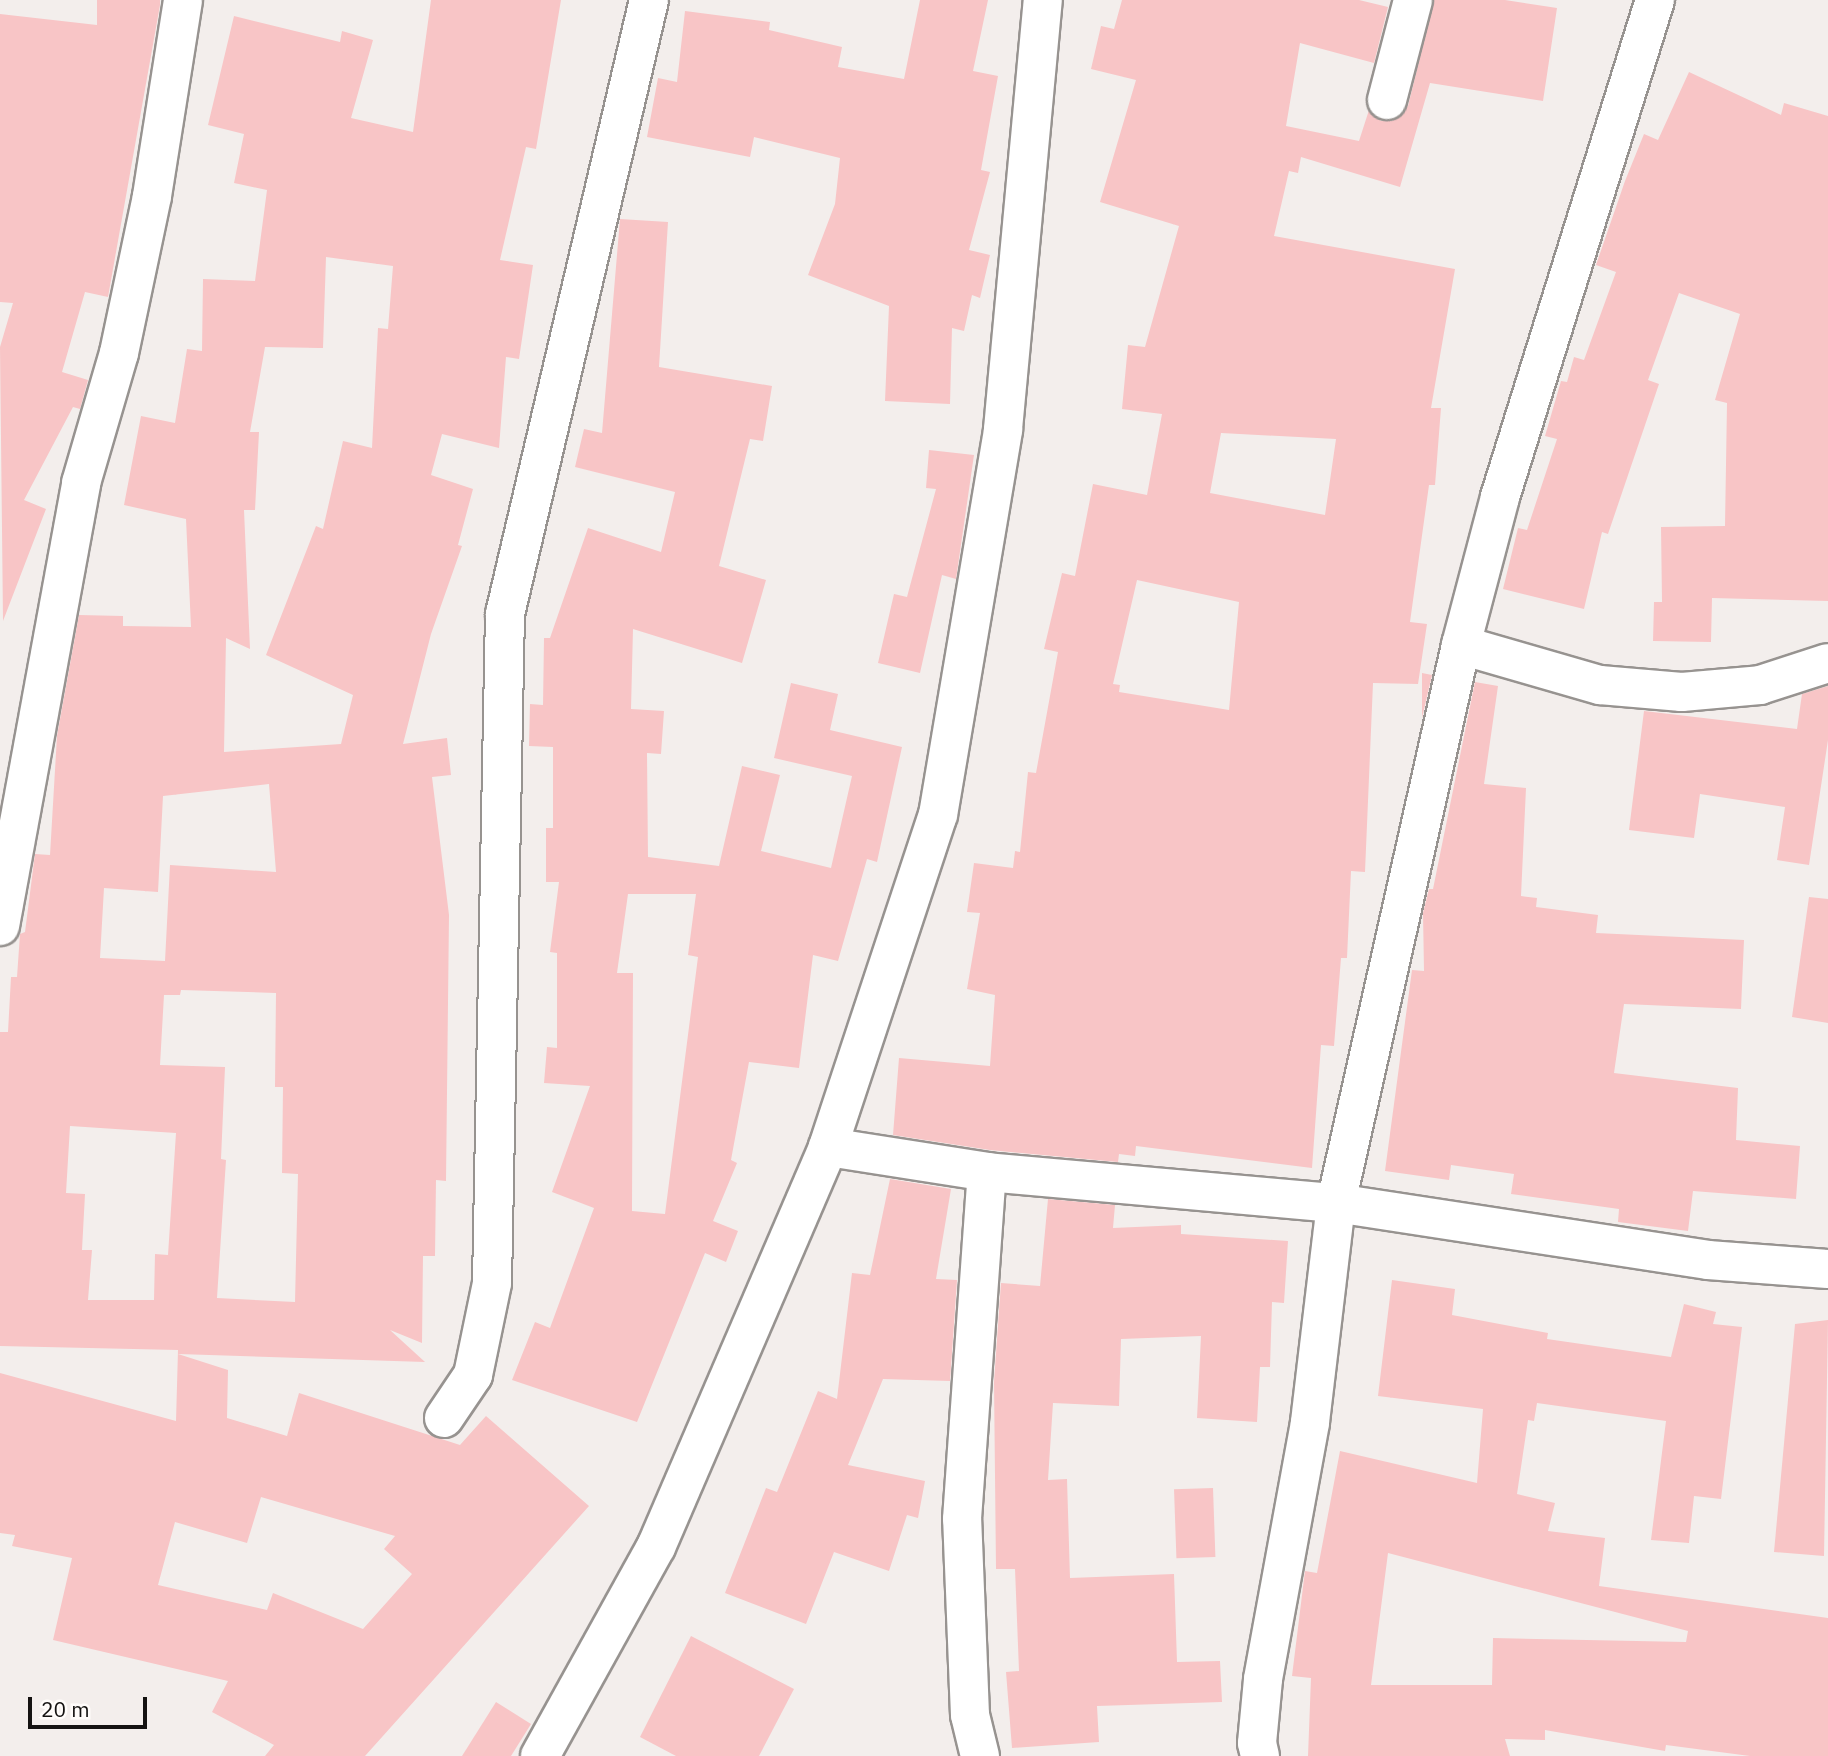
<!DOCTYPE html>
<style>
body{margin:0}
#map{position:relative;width:1828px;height:1756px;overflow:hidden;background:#f3eeec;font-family:"IBM Plex Sans",sans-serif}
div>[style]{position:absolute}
.building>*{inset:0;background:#f8c5c6;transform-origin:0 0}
.roads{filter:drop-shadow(2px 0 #979390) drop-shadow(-2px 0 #979390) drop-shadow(0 2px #979390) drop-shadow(0 -2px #979390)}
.street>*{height:38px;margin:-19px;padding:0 19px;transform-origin:19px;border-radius:19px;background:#fff}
span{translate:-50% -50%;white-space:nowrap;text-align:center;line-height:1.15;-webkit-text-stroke:7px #fffcfa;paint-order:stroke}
.scale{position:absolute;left:28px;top:1697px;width:119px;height:32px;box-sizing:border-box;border:4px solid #141211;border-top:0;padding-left:9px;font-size:21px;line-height:24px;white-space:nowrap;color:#141211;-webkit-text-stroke:5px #fffcfa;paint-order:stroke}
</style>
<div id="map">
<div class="building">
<div style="clip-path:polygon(97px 0,160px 0,160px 5px,108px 297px,85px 292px,62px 372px,88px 380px,80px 409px,73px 407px,24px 500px,46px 509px,3px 621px,0 347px,13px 303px,0 302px,0 14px,97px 25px)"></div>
<div style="clip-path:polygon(evenodd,431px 0,561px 0,536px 149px,526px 147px,500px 260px,533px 265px,519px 359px,506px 357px,499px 448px,442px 434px,431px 475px,473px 489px,458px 545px,462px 546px,431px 634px,403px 744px,447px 738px,451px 775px,432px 777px,449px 915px,446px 1181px,436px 1180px,435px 1256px,423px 1256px,422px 1343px,390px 1330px,425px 1362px,178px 1354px,228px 1370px,227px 1418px,287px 1436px,299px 1393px,460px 1445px,486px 1416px,589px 1506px,365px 1756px,265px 1756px,274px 1745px,212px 1712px,228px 1681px,53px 1640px,72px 1558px,12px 1546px,15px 1535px,0 1533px,0 1373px,176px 1421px,178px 1350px,0 1346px,0 1032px,8px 1032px,11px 977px,17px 977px,20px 934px,25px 932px,35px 854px,50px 855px,57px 736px,79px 615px,123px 616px,123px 626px,191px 627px,186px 519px,124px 505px,141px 416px,175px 423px,187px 349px,202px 351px,203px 279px,255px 281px,267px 190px,234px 183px,244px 134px,208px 125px,234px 16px,340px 42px,342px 31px,373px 40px,351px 118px,413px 132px,431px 0,326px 257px,393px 266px,388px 329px,378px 328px,372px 448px,343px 441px,323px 529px,316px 526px,266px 655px,353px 695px,341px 744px,224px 752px,226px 638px,250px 649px,244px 510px,255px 510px,259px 432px,250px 432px,265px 347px,323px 348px,326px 257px,431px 0,269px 784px,276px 872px,170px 865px,165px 961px,100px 958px,104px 888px,158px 892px,163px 796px,269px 784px,431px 0,181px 990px,276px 993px,275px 1087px,283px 1087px,282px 1173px,298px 1174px,295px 1302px,217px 1298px,226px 1160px,221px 1159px,225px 1067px,160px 1065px,164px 995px,180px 995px,181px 990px,431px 0,70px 1126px,176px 1133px,168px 1255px,155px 1254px,154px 1300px,88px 1300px,92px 1250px,82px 1250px,85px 1194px,66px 1193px,70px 1126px,431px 0,261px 1497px,395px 1536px,384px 1549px,412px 1574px,363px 1629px,273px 1593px,267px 1610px,158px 1585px,175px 1522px,247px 1543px,261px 1497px)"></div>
<div style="clip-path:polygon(920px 0,988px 0,973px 71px,998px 76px,981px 170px,990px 172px,969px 250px,990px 255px,980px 298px,972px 295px,964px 331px,952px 328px,950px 404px,885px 401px,889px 306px,808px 275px,835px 204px,840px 158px,754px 137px,750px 157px,647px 137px,658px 78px,677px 82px,685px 11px,770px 22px,769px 30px,842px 47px,838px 67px,904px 79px)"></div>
<div style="clip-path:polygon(evenodd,1122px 0,1359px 0,1388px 7px,1374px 63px,1300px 43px,1286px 126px,1359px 141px,1369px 110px,1381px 121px,1392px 121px,1408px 106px,1434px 0,1505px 0,1557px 8px,1543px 101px,1430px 83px,1400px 187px,1301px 157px,1298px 173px,1289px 171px,1274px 236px,1455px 269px,1431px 408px,1441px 408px,1435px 485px,1429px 485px,1410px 622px,1427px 624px,1418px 684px,1373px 683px,1365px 872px,1351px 871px,1347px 958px,1341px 958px,1334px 1046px,1321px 1045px,1312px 1168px,1136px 1146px,1135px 1156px,1119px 1154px,1118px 1162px,990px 1150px,893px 1135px,899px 1058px,990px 1066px,995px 995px,967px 989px,980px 913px,967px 912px,974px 863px,1013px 868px,1015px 851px,1020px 852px,1028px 772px,1036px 773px,1058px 652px,1044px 649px,1062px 573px,1075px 576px,1093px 484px,1147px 495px,1162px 414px,1122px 409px,1128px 345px,1145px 347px,1179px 226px,1100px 202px,1136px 80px,1091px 69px,1101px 26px,1114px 29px,1122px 0,1221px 433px,1336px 439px,1325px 515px,1210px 493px,1221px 433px,1122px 0,1137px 580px,1239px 602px,1229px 710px,1119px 692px,1120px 685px,1113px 684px,1137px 580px)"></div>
<div style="clip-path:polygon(1689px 72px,1781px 115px,1784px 103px,1828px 116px,1828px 601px,1712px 598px,1711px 642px,1653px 641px,1654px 602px,1662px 602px,1661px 527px,1725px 526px,1727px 403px,1715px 400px,1740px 314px,1679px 293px,1648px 380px,1659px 384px,1608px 534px,1602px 532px,1584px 609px,1503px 589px,1518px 528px,1527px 530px,1557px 439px,1545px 436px,1561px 381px,1567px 382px,1574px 357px,1584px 360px,1616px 272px,1596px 265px,1625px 181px,1644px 134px,1658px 140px)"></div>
<div style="clip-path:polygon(evenodd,620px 219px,668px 222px,659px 367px,772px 386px,763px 441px,750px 439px,719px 566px,766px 580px,742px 663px,633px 629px,631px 709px,664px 711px,661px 754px,647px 753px,648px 857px,719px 866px,742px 766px,780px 775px,761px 851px,831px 868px,852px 776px,774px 758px,791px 683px,838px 694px,830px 730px,902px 747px,877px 862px,867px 859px,838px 961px,813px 955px,799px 1068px,749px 1062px,731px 1160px,737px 1163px,713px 1221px,738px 1231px,726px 1262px,705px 1253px,637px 1422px,512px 1380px,535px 1322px,550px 1328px,594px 1208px,552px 1192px,590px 1086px,544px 1083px,547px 1047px,557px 1048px,557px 953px,550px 952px,559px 882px,546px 882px,546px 828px,553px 828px,553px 747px,529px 746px,530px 704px,543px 705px,544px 638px,550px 638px,588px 528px,661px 552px,675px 492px,575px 467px,584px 429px,602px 433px,620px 219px,628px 894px,696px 894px,688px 955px,698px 957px,665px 1214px,632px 1211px,633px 973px,617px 973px,628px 894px)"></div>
<div style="clip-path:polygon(929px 450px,974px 455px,956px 579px,942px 575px,920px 673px,878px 663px,894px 594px,907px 597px,936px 489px,926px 488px)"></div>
<div style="clip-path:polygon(1422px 673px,1432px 675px,1422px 718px)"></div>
<div style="clip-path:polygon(1475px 682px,1498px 686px,1484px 784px,1526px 788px,1521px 896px,1537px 898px,1536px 907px,1598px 915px,1596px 933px,1744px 940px,1741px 1009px,1624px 1004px,1614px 1073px,1738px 1088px,1736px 1140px,1800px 1146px,1796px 1199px,1693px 1191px,1688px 1231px,1618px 1222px,1619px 1209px,1511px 1194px,1514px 1174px,1451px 1165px,1449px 1180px,1385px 1171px,1412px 970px,1424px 971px,1423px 913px,1429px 889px,1433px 889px)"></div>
<div style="clip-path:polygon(1828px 686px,1828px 740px,1809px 865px,1777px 860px,1785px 807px,1700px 794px,1694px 838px,1629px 830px,1644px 711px,1797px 729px,1802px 694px)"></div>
<div style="clip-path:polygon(1809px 897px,1828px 899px,1828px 1023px,1792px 1017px)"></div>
<div style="clip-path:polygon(890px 1179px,951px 1189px,936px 1279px,957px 1280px,950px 1381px,883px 1379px,848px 1465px,925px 1481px,918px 1518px,907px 1515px,889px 1571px,834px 1552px,806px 1624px,725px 1593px,766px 1488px,777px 1492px,818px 1391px,837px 1399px,852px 1273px,870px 1275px)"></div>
<div style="clip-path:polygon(1048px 1199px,1115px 1205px,1113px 1228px,1181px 1225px,1181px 1234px,1288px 1241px,1284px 1303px,1272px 1302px,1270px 1367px,1260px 1367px,1257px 1422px,1197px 1418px,1201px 1336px,1121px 1339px,1119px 1406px,1053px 1403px,1048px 1480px,1067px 1479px,1070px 1578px,1174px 1574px,1177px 1662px,1220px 1661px,1222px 1702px,1097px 1706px,1099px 1742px,1012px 1748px,1006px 1672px,1019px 1671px,1015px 1569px,996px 1569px,994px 1382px,1001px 1283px,1040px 1286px)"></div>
<div style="clip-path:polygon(evenodd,1392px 1280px,1455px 1289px,1452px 1315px,1548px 1333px,1547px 1339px,1671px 1357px,1684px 1304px,1716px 1312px,1713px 1324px,1742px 1327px,1721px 1499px,1694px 1496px,1689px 1543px,1651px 1540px,1666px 1421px,1537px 1403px,1534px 1421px,1528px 1420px,1517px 1494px,1555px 1503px,1548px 1531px,1605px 1538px,1599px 1586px,1828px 1618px,1828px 1756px,1750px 1756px,1666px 1745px,1665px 1751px,1545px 1730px,1545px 1740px,1505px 1739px,1510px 1756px,1308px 1756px,1311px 1678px,1292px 1676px,1305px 1571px,1317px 1573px,1340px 1451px,1477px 1483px,1483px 1409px,1378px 1396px,1392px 1280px,1388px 1553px,1688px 1631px,1686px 1642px,1493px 1638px,1492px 1685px,1371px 1685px,1388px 1553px)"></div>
<div style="clip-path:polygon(1828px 1320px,1824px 1556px,1774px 1552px,1795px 1324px)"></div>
<div style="left:1213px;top:1488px;width:69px;height:39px;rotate:88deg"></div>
<div style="clip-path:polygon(691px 1636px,794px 1689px,759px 1756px,676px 1756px,640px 1737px)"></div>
<div style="clip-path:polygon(496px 1702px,531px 1724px,511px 1756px,462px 1756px)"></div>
</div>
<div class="roads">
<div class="street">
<div style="left:1387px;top:100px;width:103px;rotate:-75.4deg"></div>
<div style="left:1461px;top:645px;width:145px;rotate:16.1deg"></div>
<div style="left:1600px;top:685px;width:82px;rotate:4.9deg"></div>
<div style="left:1682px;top:692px;width:78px;rotate:-5.1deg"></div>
<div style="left:1760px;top:685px;width:71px;rotate:-17.9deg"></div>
<div style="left:0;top:926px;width:450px;rotate:-79.6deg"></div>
<div style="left:81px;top:483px;width:135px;rotate:-73.7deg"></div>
<div style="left:119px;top:353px;width:160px;rotate:-78.1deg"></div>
<div style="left:152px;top:196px;width:198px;rotate:-81deg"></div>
<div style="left:828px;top:1147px;width:161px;rotate:8.9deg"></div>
<div style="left:987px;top:1172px;width:350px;rotate:5.1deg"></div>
<div style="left:1336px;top:1203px;width:376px;rotate:8.7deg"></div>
<div style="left:1708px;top:1260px;width:120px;rotate:4.3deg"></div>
<div style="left:444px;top:1418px;width:52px;rotate:-56deg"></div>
<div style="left:473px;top:1375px;width:94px;rotate:-78.3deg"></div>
<div style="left:492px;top:1283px;width:669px;rotate:-88.89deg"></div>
<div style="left:505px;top:614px;width:631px;rotate:-76.8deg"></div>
<div style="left:540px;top:1756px;width:239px;rotate:-61deg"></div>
<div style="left:656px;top:1547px;width:435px;rotate:-66.7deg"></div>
<div style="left:828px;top:1147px;width:350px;rotate:-71.7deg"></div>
<div style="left:938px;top:815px;width:391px;rotate:-80.4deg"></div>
<div style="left:1003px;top:429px;width:431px;rotate:-84.7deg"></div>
<div style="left:980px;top:1756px;width:42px;rotate:-103.7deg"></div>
<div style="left:970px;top:1715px;width:196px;rotate:-92.3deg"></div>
<div style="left:962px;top:1519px;width:348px;rotate:-85.9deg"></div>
<div style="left:1260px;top:1756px;width:13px;rotate:-103deg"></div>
<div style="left:1257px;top:1743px;width:64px;rotate:-84.6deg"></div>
<div style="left:1263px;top:1679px;width:261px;rotate:-79.6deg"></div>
<div style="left:1310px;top:1422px;width:221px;rotate:-83.2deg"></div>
<div style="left:1336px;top:1203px;width:572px;rotate:-77.37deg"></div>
<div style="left:1461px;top:645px;width:153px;rotate:-75.2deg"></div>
<div style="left:1500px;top:497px;width:521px;rotate:-72.68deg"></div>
</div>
</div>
<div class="scale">20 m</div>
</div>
